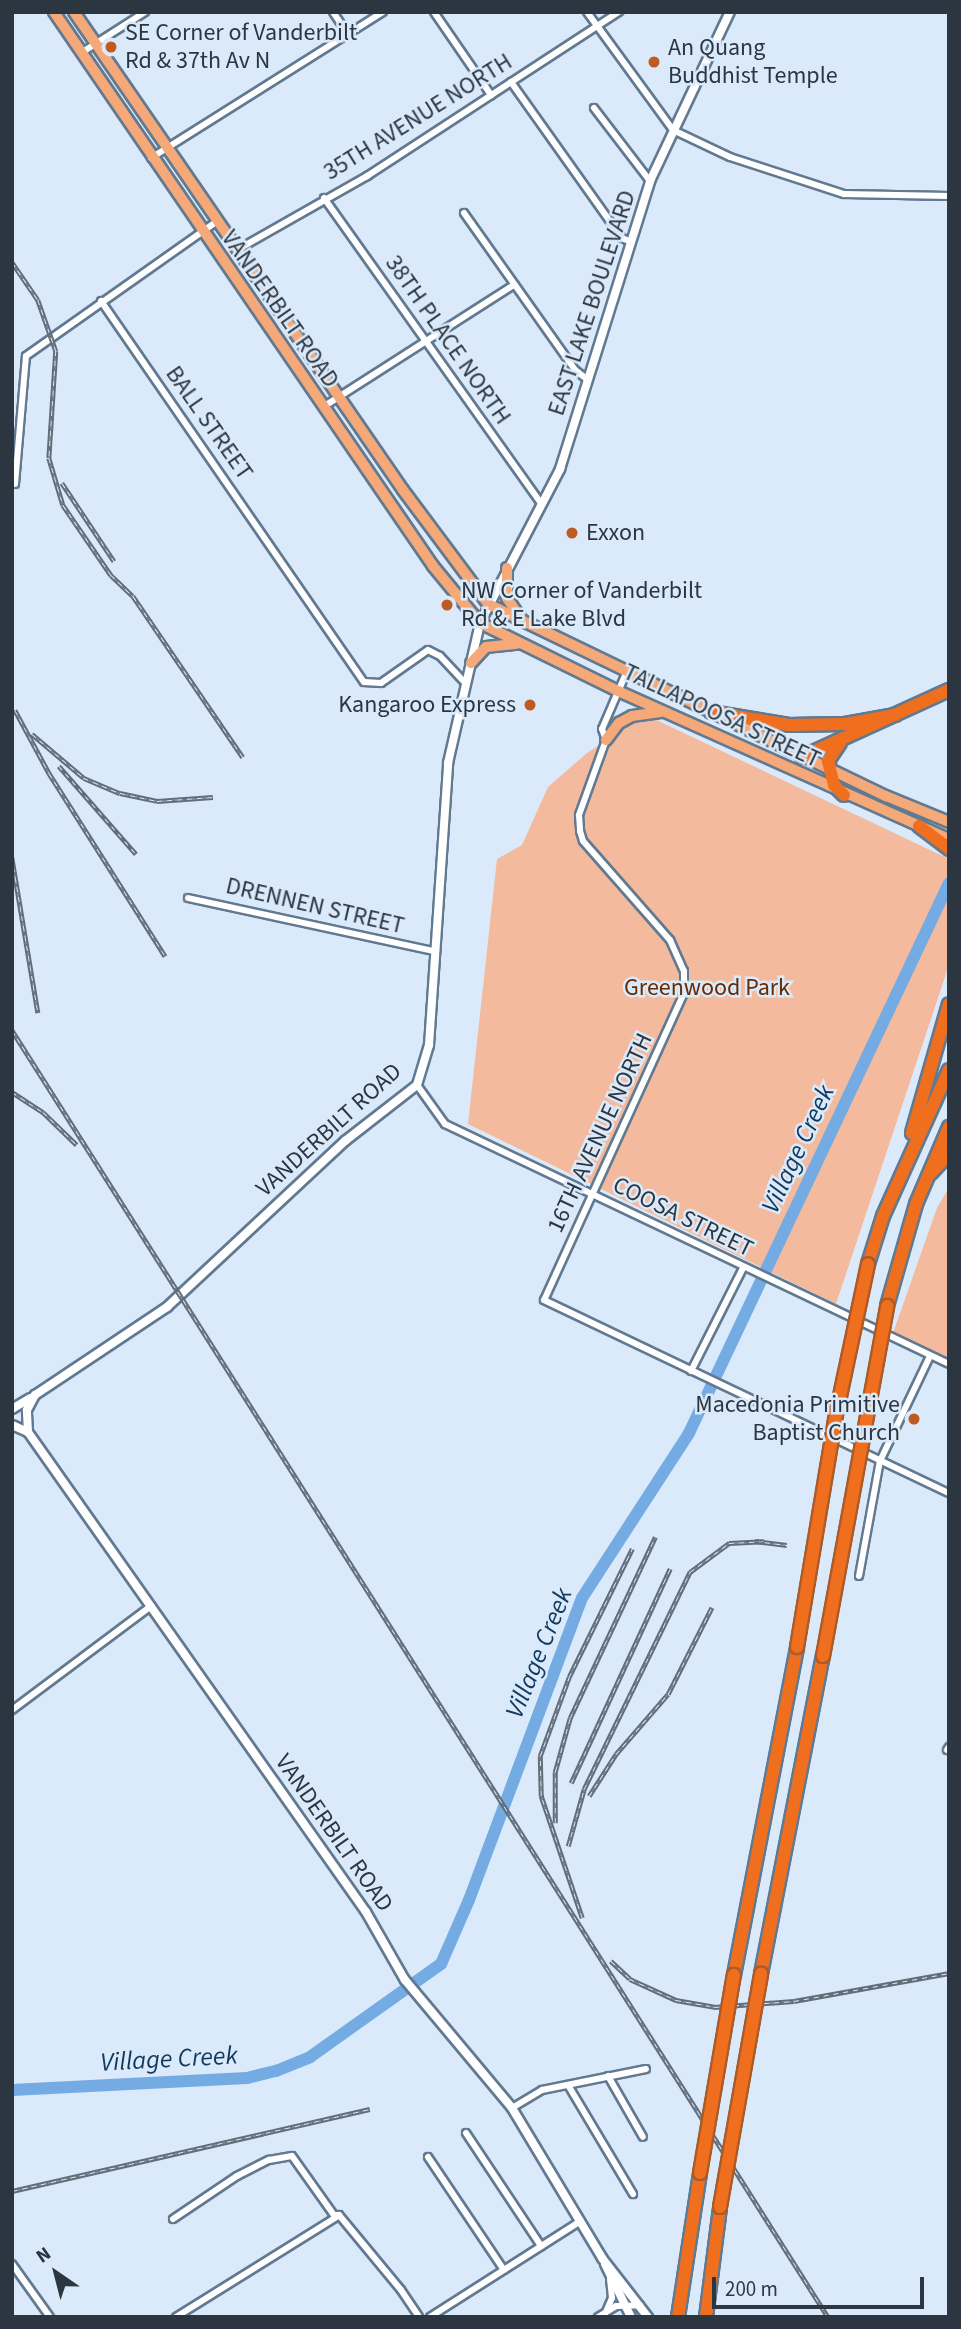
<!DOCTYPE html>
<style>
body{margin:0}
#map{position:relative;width:961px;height:2329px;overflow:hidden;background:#daeafa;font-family:"Source Sans 3",sans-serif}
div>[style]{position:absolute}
.green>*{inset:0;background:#f4ba9e}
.river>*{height:12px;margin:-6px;padding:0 6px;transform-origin:6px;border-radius:6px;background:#74abe3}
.roads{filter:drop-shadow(2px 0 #617991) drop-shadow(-2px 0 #617991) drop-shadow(0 2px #617991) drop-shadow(0 -2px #617991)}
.minor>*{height:6px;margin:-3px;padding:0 3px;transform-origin:3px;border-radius:3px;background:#fff}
.tertiary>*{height:8px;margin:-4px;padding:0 4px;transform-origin:4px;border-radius:4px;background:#fff}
.primary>*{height:10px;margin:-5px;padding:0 5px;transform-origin:5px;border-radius:5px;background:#f5a978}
.motorway>*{height:12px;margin:-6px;padding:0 6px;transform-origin:6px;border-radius:6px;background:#ef6f1e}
.rail>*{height:4.5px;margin-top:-2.25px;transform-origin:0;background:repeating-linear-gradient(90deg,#daeafa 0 5px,#626d7a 0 10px);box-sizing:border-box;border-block:2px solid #626d7a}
.bridges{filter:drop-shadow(2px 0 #ab5b2a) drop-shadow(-2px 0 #ab5b2a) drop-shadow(0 2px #ab5b2a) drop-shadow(0 -2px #ab5b2a)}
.motorway-bridge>*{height:12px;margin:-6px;padding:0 6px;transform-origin:6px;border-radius:6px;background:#ef6f1e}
.dots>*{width:19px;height:19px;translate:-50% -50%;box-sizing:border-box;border:4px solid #daeafa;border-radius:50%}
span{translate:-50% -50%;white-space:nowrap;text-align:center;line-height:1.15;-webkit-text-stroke:5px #daeafa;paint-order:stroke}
.poi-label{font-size:24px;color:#2c3641}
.left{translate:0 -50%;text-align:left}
.right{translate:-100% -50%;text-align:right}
.street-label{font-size:24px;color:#2c3641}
.park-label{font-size:24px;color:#6a2a00}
.water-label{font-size:26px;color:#123a5f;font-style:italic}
.frame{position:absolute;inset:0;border:14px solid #2c3641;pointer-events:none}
.north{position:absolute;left:21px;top:2238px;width:70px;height:70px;-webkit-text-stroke:5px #daeafa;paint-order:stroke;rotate:325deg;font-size:19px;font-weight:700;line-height:28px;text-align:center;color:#2c3641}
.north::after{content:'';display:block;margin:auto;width:24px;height:32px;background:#2c3641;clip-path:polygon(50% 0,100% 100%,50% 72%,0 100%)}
.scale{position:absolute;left:712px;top:2277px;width:212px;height:32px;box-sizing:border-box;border:4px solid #2c3641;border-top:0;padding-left:9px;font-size:21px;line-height:24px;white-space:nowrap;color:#2c3641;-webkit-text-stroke:5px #daeafa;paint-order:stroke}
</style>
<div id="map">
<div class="green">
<div style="clip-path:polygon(646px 715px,949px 859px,949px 965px,836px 1304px,468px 1124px,497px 859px,522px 845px,548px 787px,587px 753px)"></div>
<div style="clip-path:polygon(949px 1187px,949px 1359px,893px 1333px,937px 1208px)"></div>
</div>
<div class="river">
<div style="left:12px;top:2090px;width:235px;rotate:-2.9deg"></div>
<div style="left:247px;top:2078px;width:30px;rotate:-14deg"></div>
<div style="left:276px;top:2071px;width:37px;rotate:-22deg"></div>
<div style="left:310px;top:2057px;width:161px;rotate:-35.4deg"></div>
<div style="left:441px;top:1964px;width:70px;rotate:-66.4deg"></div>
<div style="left:469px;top:1900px;width:322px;rotate:-69.5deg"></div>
<div style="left:582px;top:1598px;width:197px;rotate:-57deg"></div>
<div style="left:689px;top:1433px;width:608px;rotate:-64.7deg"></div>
</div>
<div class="roads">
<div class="minor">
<div style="left:333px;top:12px;width:27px;rotate:56deg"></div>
<div style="left:434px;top:12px;width:101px;rotate:55.5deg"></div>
<div style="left:587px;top:12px;width:146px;rotate:53.9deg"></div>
<div style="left:673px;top:130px;width:63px;rotate:25.3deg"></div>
<div style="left:730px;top:157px;width:120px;rotate:18deg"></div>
<div style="left:844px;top:194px;width:105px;rotate:1.1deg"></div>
<div style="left:81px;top:53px;width:76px;rotate:-32.6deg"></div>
<div style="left:511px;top:82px;width:191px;rotate:54.6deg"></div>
<div style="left:622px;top:238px;width:10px;rotate:24deg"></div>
<div style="left:594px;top:108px;width:92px;rotate:52.5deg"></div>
<div style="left:151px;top:158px;width:274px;rotate:-32.2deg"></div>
<div style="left:324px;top:198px;width:374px;rotate:54.6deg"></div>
<div style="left:464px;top:213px;width:192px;rotate:54.7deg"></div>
<div style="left:575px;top:370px;width:15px;rotate:37deg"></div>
<div style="left:237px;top:250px;width:150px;rotate:-29.6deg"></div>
<div style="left:367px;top:176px;width:301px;rotate:-33.1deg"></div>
<div style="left:101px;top:301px;width:463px;rotate:55.4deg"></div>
<div style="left:364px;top:682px;width:17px;rotate:3deg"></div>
<div style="left:381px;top:683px;width:57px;rotate:-35.1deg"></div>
<div style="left:428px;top:650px;width:13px;rotate:27deg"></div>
<div style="left:440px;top:656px;width:37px;rotate:47deg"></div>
<div style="left:323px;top:407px;width:227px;rotate:-32.6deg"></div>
<div style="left:15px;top:484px;width:128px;rotate:-85.1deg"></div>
<div style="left:26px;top:356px;width:232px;rotate:-35.2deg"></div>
<div style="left:627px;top:671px;width:63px;rotate:113.3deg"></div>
<div style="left:602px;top:729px;width:12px;rotate:70deg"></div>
<div style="left:606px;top:740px;width:80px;rotate:109.8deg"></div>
<div style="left:579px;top:815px;width:16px;rotate:86deg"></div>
<div style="left:580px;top:831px;width:10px;rotate:73deg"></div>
<div style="left:583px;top:841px;width:132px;rotate:48.7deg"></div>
<div style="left:670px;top:940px;width:34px;rotate:66deg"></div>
<div style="left:684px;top:971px;width:22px;rotate:90deg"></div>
<div style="left:684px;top:993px;width:337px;rotate:114.5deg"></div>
<div style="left:544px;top:1300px;width:449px;rotate:25.5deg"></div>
<div style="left:188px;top:898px;width:251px;rotate:12.2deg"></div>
<div style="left:417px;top:1085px;width:48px;rotate:54.3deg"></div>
<div style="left:445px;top:1124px;width:558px;rotate:25.46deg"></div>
<div style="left:691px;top:1371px;width:115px;rotate:-63.2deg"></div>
<div style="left:859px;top:1576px;width:117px;rotate:-79.7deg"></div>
<div style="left:880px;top:1461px;width:116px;rotate:-64.5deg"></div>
<div style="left:12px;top:1710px;width:174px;rotate:-36.8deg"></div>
<div style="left:947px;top:1750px;width:4px;rotate:-56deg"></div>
<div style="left:608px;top:2076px;width:70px;rotate:60.2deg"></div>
<div style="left:568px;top:2085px;width:127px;rotate:59.2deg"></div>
<div style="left:512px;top:2108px;width:35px;rotate:-31deg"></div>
<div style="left:542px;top:2090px;width:106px;rotate:-11.4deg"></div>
<div style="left:466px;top:2133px;width:136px;rotate:56.4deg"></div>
<div style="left:428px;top:2157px;width:136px;rotate:56.1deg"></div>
<div style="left:173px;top:2219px;width:77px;rotate:-33.9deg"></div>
<div style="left:237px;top:2176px;width:36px;rotate:-27deg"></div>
<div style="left:269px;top:2160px;width:23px;rotate:-10deg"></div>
<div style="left:292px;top:2156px;width:72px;rotate:54.6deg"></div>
<div style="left:334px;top:2215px;width:5px"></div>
<div style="left:339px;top:2215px;width:97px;rotate:50.4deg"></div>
<div style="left:401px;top:2290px;width:32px;rotate:56deg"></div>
<div style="left:12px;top:2264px;width:65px;rotate:54.4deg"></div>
<div style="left:606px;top:2312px;width:15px;rotate:-67deg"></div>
<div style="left:612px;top:2298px;width:19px;rotate:-96deg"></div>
<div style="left:176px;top:2317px;width:191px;rotate:-31.9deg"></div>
<div style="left:430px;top:2317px;width:177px;rotate:-32.5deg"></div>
<div style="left:598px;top:2317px;width:21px;rotate:-31deg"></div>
<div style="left:616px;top:2306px;width:24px;rotate:-2deg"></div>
</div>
<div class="tertiary">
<div style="left:12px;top:1409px;width:21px;rotate:-31deg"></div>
<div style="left:12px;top:1425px;width:17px;rotate:24deg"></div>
<div style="left:28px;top:1432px;width:587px;rotate:54.85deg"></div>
<div style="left:366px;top:1912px;width:78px;rotate:60.2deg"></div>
<div style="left:405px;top:1980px;width:167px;rotate:50.1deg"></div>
<div style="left:512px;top:2108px;width:175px;rotate:59deg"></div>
<div style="left:602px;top:2258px;width:75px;rotate:52.1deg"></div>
<div style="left:28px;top:1432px;width:22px;rotate:-93deg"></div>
<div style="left:27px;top:1410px;width:17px;rotate:-62deg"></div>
<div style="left:35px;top:1395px;width:159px;rotate:-33.7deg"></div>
<div style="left:167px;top:1307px;width:243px;rotate:-43deg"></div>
<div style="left:345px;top:1141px;width:91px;rotate:-37.9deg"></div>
<div style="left:417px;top:1085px;width:42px;rotate:-73.3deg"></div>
<div style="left:429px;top:1045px;width:283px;rotate:-86.1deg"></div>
<div style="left:448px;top:763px;width:144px;rotate:-77.1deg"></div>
<div style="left:480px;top:623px;width:174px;rotate:-62.5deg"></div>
<div style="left:560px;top:469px;width:302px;rotate:-72.6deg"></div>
<div style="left:650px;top:181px;width:187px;rotate:-64.7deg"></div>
<div style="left:605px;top:2264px;width:59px;rotate:63.9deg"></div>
</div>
<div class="primary">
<div style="left:54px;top:12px;width:671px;rotate:55.62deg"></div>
<div style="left:433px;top:566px;width:74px;rotate:50.5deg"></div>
<div style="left:480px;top:623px;width:154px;rotate:26.2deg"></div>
<div style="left:618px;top:691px;width:363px;rotate:24.1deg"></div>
<div style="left:74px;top:12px;width:580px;rotate:55.46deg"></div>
<div style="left:403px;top:490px;width:142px;rotate:53.3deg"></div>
<div style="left:488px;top:604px;width:442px;rotate:25.8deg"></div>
<div style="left:886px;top:796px;width:68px;rotate:22.4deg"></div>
<div style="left:507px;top:568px;width:30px;rotate:90deg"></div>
<div style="left:507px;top:598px;width:25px;rotate:56deg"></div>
<div style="left:471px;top:663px;width:22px;rotate:-47deg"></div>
<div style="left:486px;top:647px;width:31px;rotate:-6deg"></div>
<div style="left:606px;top:740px;width:21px;rotate:-53deg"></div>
<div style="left:619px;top:723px;width:15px;rotate:-28deg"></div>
<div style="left:632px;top:716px;width:29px;rotate:-8deg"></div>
</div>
<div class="motorway">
<div style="left:711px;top:712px;width:79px;rotate:9.5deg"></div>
<div style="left:789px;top:725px;width:56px;rotate:-1deg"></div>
<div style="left:845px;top:724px;width:51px;rotate:-10.2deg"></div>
<div style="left:840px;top:743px;width:22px;rotate:124deg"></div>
<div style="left:828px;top:761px;width:25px;rotate:76deg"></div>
<div style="left:834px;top:785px;width:14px;rotate:45deg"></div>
<div style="left:802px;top:757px;width:162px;rotate:-24.5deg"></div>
<div style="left:919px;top:826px;width:38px;rotate:37deg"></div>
<div style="left:912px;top:1133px;width:134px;rotate:-74deg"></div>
<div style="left:931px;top:1173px;width:26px;rotate:-47deg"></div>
<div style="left:868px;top:1264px;width:50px;rotate:-72.6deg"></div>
<div style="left:883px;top:1216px;width:160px;rotate:-65.7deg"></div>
<div style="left:887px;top:1306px;width:106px;rotate:-74.1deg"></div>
<div style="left:916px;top:1204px;width:84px;rotate:-66.8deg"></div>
<div style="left:761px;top:1974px;width:324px;rotate:-79deg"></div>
<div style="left:734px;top:1975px;width:334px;rotate:-79.1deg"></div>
<div style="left:678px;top:2317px;width:146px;rotate:-81.3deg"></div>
<div style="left:706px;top:2317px;width:111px;rotate:-82.7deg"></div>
</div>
</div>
<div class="rail">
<div style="left:12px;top:262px;width:46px;rotate:55.6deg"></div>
<div style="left:38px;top:300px;width:54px;rotate:70.6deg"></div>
<div style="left:56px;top:351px;width:107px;rotate:93.7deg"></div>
<div style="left:49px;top:458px;width:49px;rotate:73.4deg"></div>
<div style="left:63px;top:505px;width:85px;rotate:55.6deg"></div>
<div style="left:111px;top:575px;width:30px;rotate:44deg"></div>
<div style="left:133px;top:596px;width:195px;rotate:55.7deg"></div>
<div style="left:62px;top:483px;width:94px;rotate:56.3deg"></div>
<div style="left:15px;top:710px;width:72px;rotate:61.6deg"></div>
<div style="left:49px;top:773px;width:217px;rotate:57.6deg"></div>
<div style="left:32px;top:734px;width:68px;rotate:40.2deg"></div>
<div style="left:84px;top:778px;width:39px;rotate:23deg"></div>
<div style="left:120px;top:793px;width:38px;rotate:12deg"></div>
<div style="left:157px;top:801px;width:56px;rotate:-4.1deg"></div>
<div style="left:59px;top:766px;width:117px;rotate:48.8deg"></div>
<div style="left:12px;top:857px;width:158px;rotate:80.5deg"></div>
<div style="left:12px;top:1030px;width:1524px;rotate:57.62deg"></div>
<div style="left:12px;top:1092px;width:37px;rotate:33deg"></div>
<div style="left:43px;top:1112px;width:47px;rotate:44.1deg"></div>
<div style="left:755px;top:1541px;width:32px;rotate:7deg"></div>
<div style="left:571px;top:1783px;width:236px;rotate:-65.2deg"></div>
<div style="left:589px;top:1796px;width:50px;rotate:-57.3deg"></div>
<div style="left:616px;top:1754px;width:79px;rotate:-49.1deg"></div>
<div style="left:668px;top:1694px;width:97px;rotate:-63.2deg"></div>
<div style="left:555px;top:1823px;width:51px;rotate:-90deg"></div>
<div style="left:555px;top:1772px;width:56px;rotate:-74.5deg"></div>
<div style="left:570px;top:1718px;width:200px;rotate:-64.8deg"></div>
<div style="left:568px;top:1846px;width:59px;rotate:-74.3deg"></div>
<div style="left:584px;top:1789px;width:242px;rotate:-64deg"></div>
<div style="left:690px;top:1572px;width:49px;rotate:-36.6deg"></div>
<div style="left:729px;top:1543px;width:35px;rotate:-3deg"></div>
<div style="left:582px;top:1918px;width:129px;rotate:-108.6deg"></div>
<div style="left:541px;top:1796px;width:40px;rotate:-91.4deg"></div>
<div style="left:540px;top:1756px;width:84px;rotate:-69.8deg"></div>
<div style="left:569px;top:1677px;width:143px;rotate:-63.8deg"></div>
<div style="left:611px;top:1961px;width:26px;rotate:43deg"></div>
<div style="left:630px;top:1979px;width:51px;rotate:24.5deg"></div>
<div style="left:676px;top:2000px;width:39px;rotate:10deg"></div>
<div style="left:714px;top:2007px;width:80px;rotate:-4.3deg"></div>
<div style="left:794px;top:2001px;width:158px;rotate:-10.2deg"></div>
<div style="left:12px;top:2191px;width:367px;rotate:-12.9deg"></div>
</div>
<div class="bridges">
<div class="motorway-bridge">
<div style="left:797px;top:1647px;width:235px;rotate:-80.5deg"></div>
<div style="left:836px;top:1415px;width:154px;rotate:-78deg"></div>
<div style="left:823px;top:1656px;width:356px;rotate:-79.6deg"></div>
<div style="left:700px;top:2173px;width:201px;rotate:-80.3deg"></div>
<div style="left:720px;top:2207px;width:237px;rotate:-80deg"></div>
</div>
</div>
<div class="dots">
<div style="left:111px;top:47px;background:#bd5b21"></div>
<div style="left:654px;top:62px;background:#bd5b21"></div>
<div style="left:572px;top:533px;background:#bd5b21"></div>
<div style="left:447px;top:605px;background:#bd5b21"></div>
<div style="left:530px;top:705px;background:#bd5b21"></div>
<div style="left:914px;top:1419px;background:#bd5b21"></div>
</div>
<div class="poi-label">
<span class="left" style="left:125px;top:47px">SE Corner of Vanderbilt<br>Rd &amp; 37th Av N</span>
<span class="left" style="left:668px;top:62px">An Quang<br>Buddhist Temple</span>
<span class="left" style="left:586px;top:533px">Exxon</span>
<span class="left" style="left:461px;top:605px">NW Corner of Vanderbilt<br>Rd &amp; E Lake Blvd</span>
<span class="right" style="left:516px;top:705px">Kangaroo Express</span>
<span class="right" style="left:900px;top:1419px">Macedonia Primitive<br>Baptist Church</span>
</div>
<div class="street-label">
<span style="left:418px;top:117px;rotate:-32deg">35TH AVENUE NORTH</span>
<span style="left:592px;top:303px;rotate:-72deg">EAST LAKE BOULEVARD</span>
<span style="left:280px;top:309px;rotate:55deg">VANDERBILT ROAD</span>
<span style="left:448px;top:340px;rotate:55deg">38TH PLACE NORTH</span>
<span style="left:209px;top:423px;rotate:55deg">BALL STREET</span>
<span style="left:722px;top:716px;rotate:25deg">TALLAPOOSA STREET</span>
<span style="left:315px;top:906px;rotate:13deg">DRENNEN STREET</span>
<span style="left:329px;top:1130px;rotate:-42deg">VANDERBILT ROAD</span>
<span style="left:600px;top:1133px;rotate:-65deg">16TH AVENUE NORTH</span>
<span style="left:683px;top:1217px;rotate:26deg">COOSA STREET</span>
<span style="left:334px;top:1833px;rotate:55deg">VANDERBILT ROAD</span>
</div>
<div class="park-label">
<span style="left:707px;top:988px">Greenwood Park</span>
</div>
<div class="water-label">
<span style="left:798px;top:1149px;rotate:-65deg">Village Creek</span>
<span style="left:539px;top:1653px;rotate:-68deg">Village Creek</span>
<span style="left:169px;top:2059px;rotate:-3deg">Village Creek</span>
</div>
<div class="frame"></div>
<div class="north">N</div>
<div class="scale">200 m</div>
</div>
